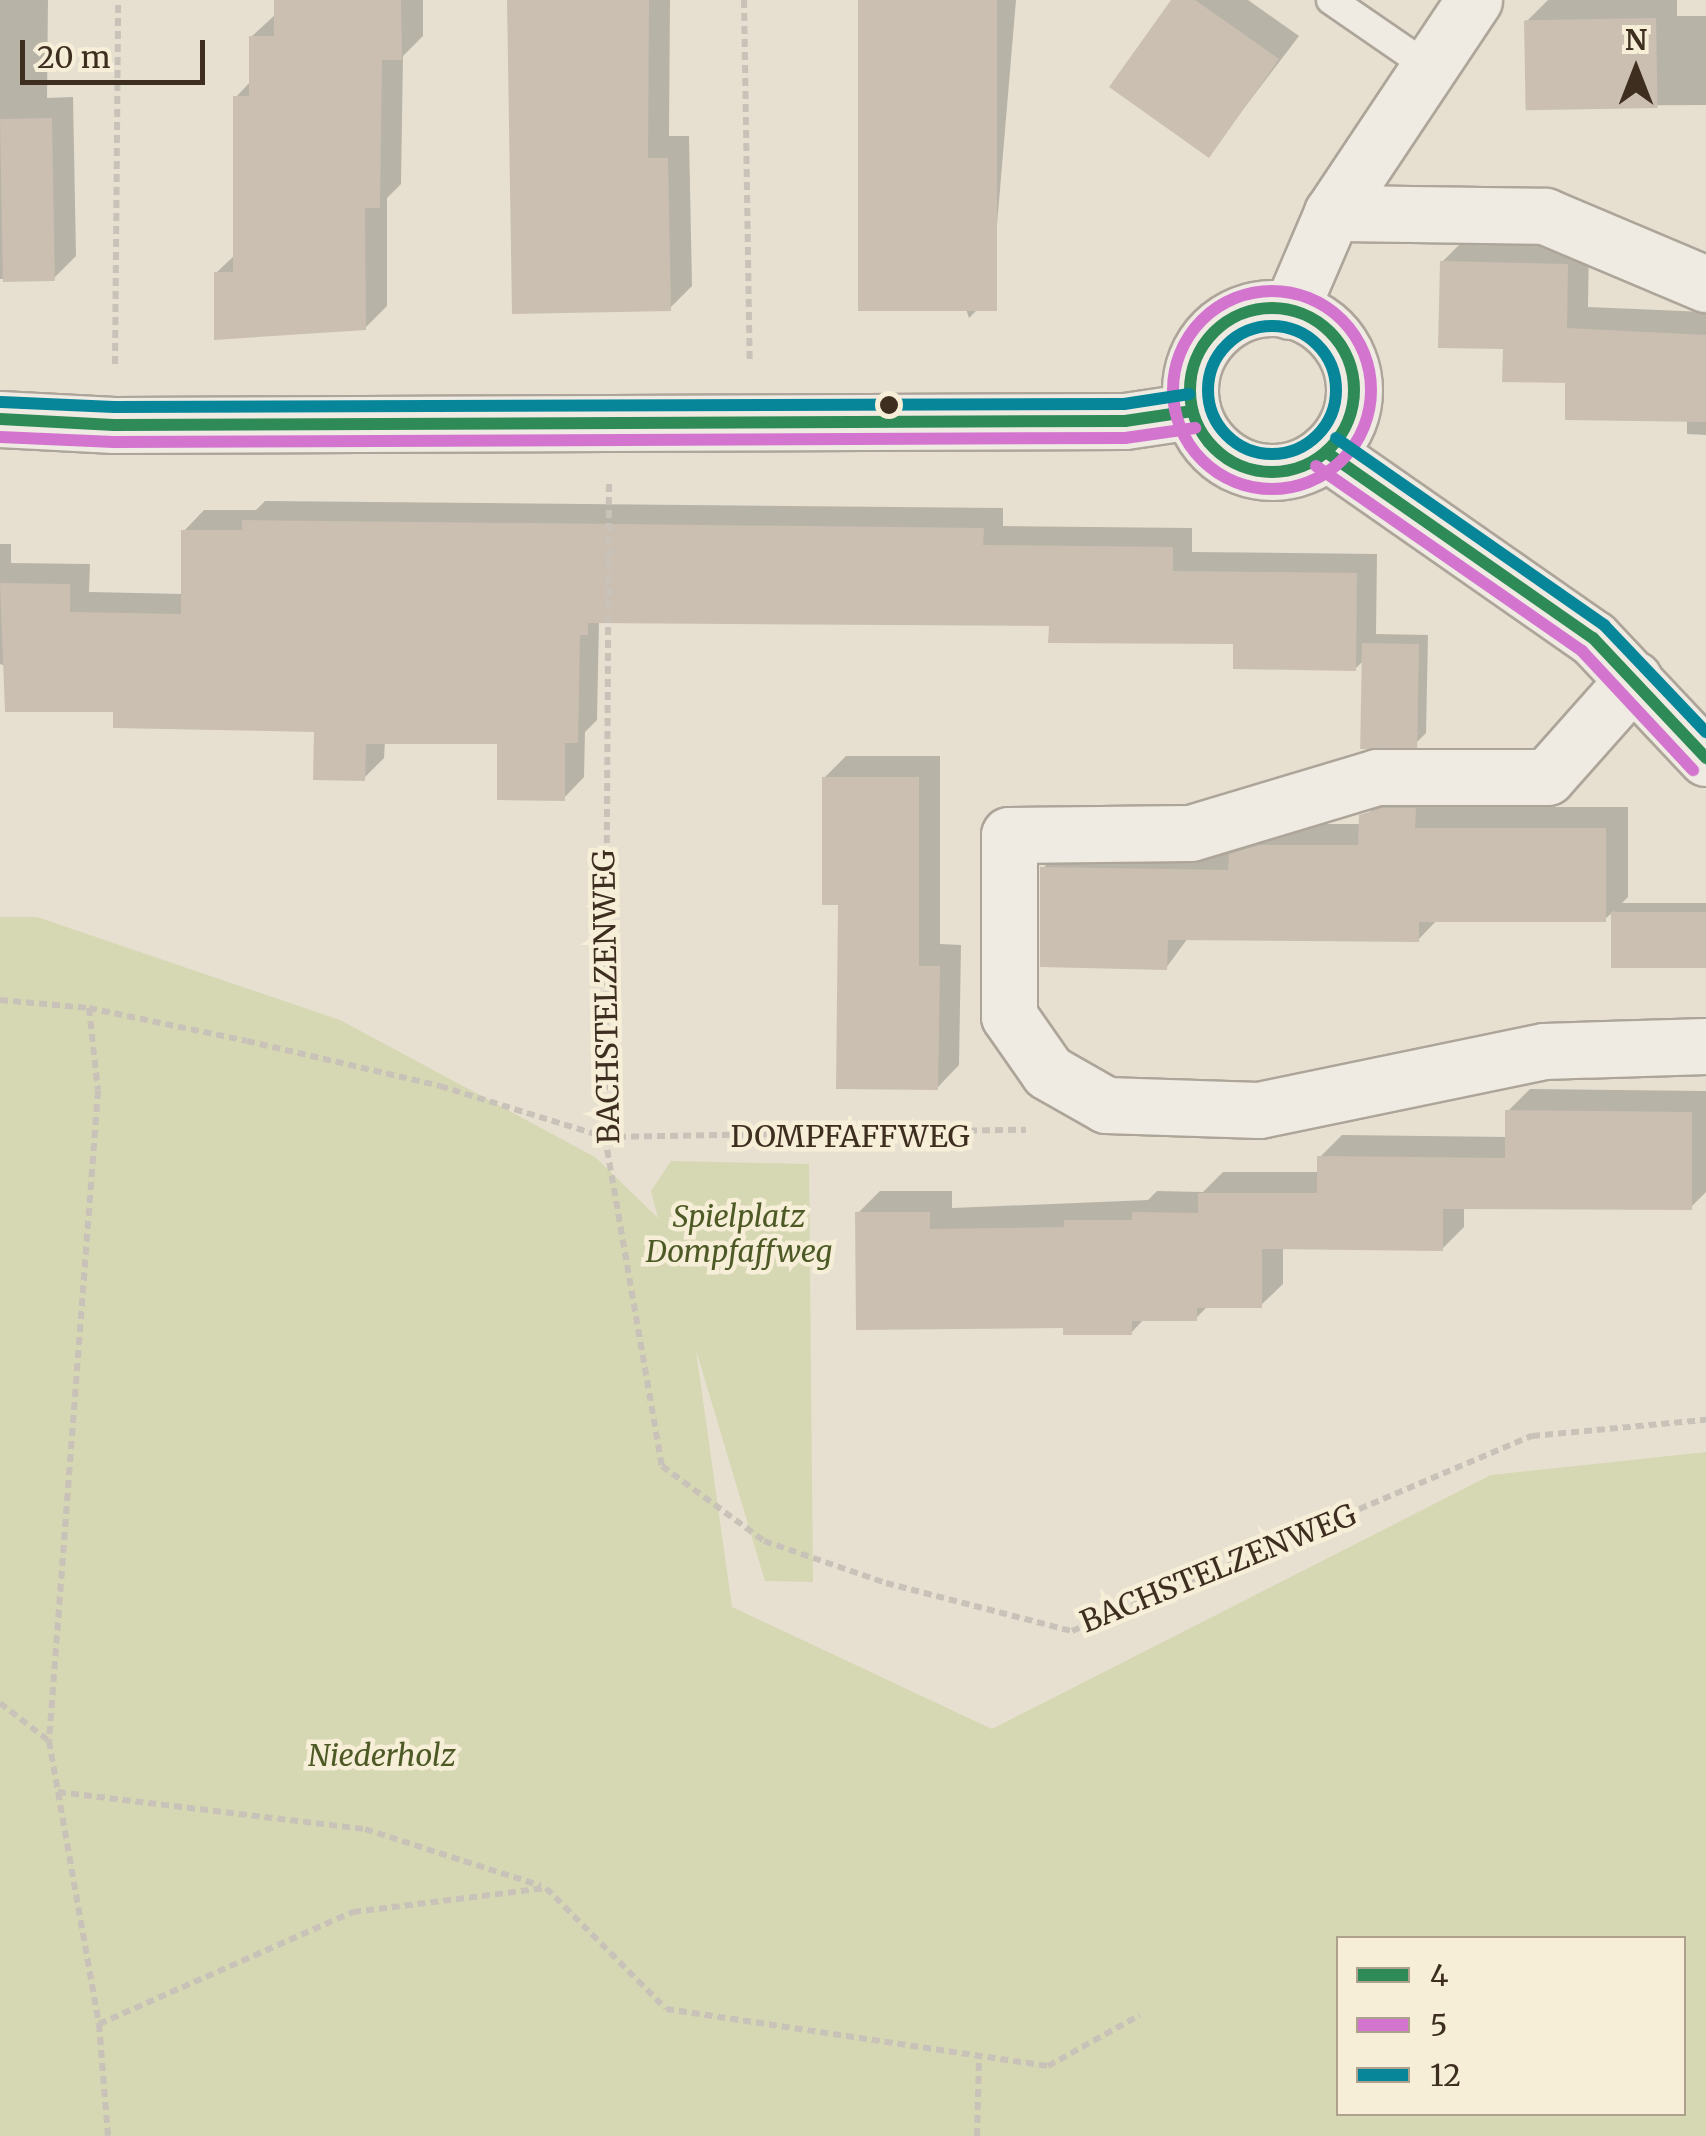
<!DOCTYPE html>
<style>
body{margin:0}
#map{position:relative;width:1706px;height:2136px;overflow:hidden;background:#e7e0d1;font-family:Merriweather,serif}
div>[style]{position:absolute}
.green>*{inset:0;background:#d6d7b3}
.shadow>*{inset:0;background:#0003}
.building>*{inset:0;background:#cbbfb2;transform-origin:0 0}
.path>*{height:6px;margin-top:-3px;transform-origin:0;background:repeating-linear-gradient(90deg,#c8c2b9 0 8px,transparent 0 13px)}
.roads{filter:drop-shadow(2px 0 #ada599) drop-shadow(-2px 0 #ada599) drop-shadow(0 2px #ada599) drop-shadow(0 -2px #ada599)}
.lane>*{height:28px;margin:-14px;padding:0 14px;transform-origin:14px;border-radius:14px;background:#efebe3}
.street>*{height:55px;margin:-27.5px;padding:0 27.5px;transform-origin:27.5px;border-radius:27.5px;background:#efebe3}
.street>.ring{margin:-27.5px;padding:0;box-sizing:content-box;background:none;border:55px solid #efebe3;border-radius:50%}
.bus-1>*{height:12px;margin:-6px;padding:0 6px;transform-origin:6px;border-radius:6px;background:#2e8b57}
.bus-1>.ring{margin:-6px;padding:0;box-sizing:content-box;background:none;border:12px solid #2e8b57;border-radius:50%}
.bus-2>*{height:12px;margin:-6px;padding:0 6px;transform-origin:6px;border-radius:6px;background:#d375cf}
.bus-2>.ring{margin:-6px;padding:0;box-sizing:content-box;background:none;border:12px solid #d375cf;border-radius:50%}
.bus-3>*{height:12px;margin:-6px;padding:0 6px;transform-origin:6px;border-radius:6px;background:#078699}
.bus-3>.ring{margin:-6px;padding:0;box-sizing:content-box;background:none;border:12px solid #078699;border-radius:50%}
.dots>*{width:28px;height:28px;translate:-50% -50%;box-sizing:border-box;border:5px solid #f7eed8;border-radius:50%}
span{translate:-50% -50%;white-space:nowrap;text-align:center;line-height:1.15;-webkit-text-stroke:9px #f7eed8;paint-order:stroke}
.street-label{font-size:30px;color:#3d2e20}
.park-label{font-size:30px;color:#4d5a26;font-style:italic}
.legend{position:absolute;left:1336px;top:1936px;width:350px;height:180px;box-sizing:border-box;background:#f7eed8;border:2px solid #ada18e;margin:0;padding:12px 18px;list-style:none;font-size:30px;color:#3d2e20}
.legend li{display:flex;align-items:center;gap:20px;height:50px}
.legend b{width:50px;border:2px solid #ada18e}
.north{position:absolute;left:1586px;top:20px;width:100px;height:100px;-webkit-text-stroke:8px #f7eed8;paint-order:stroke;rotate:0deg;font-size:28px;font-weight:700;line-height:40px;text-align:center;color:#3d2e20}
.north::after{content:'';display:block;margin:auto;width:35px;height:45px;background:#3d2e20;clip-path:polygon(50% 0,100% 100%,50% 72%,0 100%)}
.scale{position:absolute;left:20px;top:40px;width:185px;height:45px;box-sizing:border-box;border:5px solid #3d2e20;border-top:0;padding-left:12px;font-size:30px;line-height:35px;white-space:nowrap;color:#3d2e20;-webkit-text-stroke:8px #f7eed8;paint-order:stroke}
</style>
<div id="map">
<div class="green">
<div style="clip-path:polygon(evenodd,0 917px,37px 917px,340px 1020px,595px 1157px,658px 1218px,651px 1191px,671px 1161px,809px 1164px,813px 1582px,765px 1581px,696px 1350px,732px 1607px,992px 1729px,1491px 1475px,1706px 1452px,1706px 2136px,0 2136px,0 917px,1684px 1938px,1684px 2114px,1338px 2114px,1338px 1938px,1684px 1938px)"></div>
</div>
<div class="shadow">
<div style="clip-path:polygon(0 0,48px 0,47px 98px,73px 97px,76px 256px,54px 278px,0 279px)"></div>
<div style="clip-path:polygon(276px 0,423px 0,423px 36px,403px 56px,401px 184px,387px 198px,387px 306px,365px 328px,216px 273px,236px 254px,236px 97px,251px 81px,251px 37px,276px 14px)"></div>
<div style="clip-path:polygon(510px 0,670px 0,669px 136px,689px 136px,692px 286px,670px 308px)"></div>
<div style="clip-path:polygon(860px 0,1016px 0,991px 296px,969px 318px)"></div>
<div style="clip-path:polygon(1174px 0,1248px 0,1299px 36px,1209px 154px)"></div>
<div style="clip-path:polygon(1548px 0,1677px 0,1677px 16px,1706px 16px,1706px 105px,1527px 106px,1527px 21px)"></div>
<div style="clip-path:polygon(1464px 240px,1589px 243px,1588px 307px,1706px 312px,1706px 435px,1687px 434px,1687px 420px,1568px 380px,1506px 346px,1442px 262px)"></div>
<div style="clip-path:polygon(265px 501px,1003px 508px,1003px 526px,1192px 528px,1192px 552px,1377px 554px,1376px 634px,1428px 635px,1426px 733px,1416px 743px,1364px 660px,1355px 669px,1236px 642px,1051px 623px,599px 620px,597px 720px,585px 732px,584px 777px,564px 798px,500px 741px,385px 741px,384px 758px,364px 778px,317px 729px,116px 709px,0 664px,0 544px,11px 544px,11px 563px,90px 564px,89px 592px,184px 594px,184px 531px,204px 510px,256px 510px)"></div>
<div style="clip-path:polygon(846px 756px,940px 756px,940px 944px,961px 945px,959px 1065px,937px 1088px,824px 778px)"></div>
<div style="clip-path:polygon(1437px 787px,1436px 807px,1628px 807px,1628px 897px,1622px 903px,1706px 903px,1706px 966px,1614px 966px,1614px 911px,1605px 919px,1438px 919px,1418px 940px,1188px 938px,1166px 968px,1043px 868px,1065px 846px,1238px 848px,1254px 833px,1283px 824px,1361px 824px,1384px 794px)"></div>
<div style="clip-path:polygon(1530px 1089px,1706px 1091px,1706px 1192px,1691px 1207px,1464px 1207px,1464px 1227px,1442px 1249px,1283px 1247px,1283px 1284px,1260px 1306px,1208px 1306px,1196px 1318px,1145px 1318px,1131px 1333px,1066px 1325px,858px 1213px,880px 1191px,952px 1191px,952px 1208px,1148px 1200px,1157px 1191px,1203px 1192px,1223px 1172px,1320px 1172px,1320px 1157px,1342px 1135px,1508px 1137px,1508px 1111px)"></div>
</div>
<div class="building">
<div style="clip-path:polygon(274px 0,401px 0,402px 60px,382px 60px,380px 208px,365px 208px,366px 330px,214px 340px,214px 272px,233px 272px,233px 96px,249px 96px,249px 36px,274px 36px)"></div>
<div style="clip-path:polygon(507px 0,649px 0,648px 158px,668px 158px,671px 311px,512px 314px)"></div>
<div style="left:858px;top:0;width:139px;height:311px"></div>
<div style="clip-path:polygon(1171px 0,1195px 0,1279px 59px,1209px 158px,1109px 87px)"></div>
<div style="left:1656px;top:18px;width:90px;height:132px;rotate:89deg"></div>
<div style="left:52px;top:118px;width:163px;height:52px;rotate:89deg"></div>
<div style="clip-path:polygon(1440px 261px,1568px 264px,1567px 328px,1706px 335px,1706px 422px,1565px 420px,1565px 383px,1502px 382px,1503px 349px,1438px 348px)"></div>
<div style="clip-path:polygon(242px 520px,984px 528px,983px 545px,1173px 547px,1173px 571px,1357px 573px,1356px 671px,1233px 669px,1233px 644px,1048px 643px,1049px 626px,588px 623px,588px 635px,580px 635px,578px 743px,565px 743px,565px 801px,497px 800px,497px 744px,366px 744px,365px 781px,313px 780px,314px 732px,113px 728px,113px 712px,5px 712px,0 583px,70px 584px,70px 612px,181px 614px,181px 530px,242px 530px)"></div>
<div style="left:1362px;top:643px;width:57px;height:106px;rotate:1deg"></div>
<div style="clip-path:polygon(822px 777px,919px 777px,919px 966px,940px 966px,938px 1090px,836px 1089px,838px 905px,822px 905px)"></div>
<div style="clip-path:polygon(1382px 808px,1416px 808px,1415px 828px,1606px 828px,1606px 922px,1419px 922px,1419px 942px,1168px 940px,1167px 970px,1040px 967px,1040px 867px,1228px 870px,1229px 854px,1259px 845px,1358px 845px,1359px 815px)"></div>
<div style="left:1611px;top:912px;width:95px;height:56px"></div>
<div style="clip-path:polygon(1505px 1110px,1692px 1112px,1692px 1210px,1443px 1209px,1443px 1251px,1262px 1249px,1262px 1308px,1197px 1308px,1197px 1321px,1132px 1321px,1132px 1335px,1063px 1335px,1063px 1328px,856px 1330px,855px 1212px,930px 1212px,930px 1229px,1064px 1227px,1064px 1220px,1132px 1220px,1132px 1212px,1198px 1213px,1198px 1193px,1317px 1193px,1317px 1156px,1505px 1158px)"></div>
</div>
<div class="path">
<div style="left:744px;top:0;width:364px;rotate:89.1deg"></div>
<div style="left:115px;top:364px;width:364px;rotate:-89.5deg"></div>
<div style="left:609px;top:484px;width:653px;rotate:90.35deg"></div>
<div style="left:605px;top:1137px;width:334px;rotate:80.2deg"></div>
<div style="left:662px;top:1466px;width:127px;rotate:36.3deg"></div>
<div style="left:764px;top:1541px;width:129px;rotate:19deg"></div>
<div style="left:886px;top:1583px;width:192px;rotate:14.5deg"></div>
<div style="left:1072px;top:1631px;width:500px;rotate:-23deg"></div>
<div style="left:1532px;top:1436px;width:175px;rotate:-5.3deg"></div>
<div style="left:0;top:1000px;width:89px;rotate:5.1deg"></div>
<div style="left:89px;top:1008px;width:161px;rotate:11.8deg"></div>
<div style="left:247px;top:1041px;width:198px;rotate:13.1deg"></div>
<div style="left:440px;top:1086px;width:173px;rotate:17.2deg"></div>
<div style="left:605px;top:1137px;width:421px;rotate:-1deg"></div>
<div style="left:89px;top:1008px;width:83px;rotate:83.8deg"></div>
<div style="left:98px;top:1091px;width:652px;rotate:94.31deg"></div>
<div style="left:49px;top:1741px;width:287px;rotate:80deg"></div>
<div style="left:99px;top:2024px;width:112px;rotate:85.4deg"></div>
<div style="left:0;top:1703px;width:62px;rotate:37.8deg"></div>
<div style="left:58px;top:1792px;width:309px;rotate:6.9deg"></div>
<div style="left:365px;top:1829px;width:185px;rotate:17.9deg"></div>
<div style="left:99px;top:2024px;width:278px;rotate:-23.8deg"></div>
<div style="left:353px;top:1912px;width:194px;rotate:-7.1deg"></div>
<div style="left:546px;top:1888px;width:170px;rotate:45.2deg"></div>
<div style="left:666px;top:2009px;width:386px;rotate:8.5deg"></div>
<div style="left:1048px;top:2066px;width:105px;rotate:-29deg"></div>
<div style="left:977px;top:2136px;width:76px;rotate:-88.5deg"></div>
</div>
<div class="roads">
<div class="lane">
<div style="left:1331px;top:0;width:120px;rotate:34.5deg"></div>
</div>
<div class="street">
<div style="left:1332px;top:213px;width:213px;rotate:0.8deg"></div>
<div style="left:1545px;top:216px;width:175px;rotate:22.9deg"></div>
<div class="ring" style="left:1190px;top:308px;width:109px;height:109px"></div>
<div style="left:1290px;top:311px;width:107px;rotate:-66.8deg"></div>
<div style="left:1332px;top:213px;width:256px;rotate:-56.3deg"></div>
<div style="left:0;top:419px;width:114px;rotate:3deg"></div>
<div style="left:114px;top:425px;width:1011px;rotate:-0.23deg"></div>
<div style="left:1125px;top:421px;width:68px;rotate:-8.5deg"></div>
<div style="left:1326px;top:452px;width:325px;rotate:34.9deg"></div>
<div style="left:1593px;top:638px;width:165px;rotate:46.7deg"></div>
<div style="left:1634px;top:679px;width:131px;rotate:131.6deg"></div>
<div style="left:1547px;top:777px;width:170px;rotate:180deg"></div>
<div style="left:1377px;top:777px;width:195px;rotate:163.3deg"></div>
<div style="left:1190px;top:833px;width:181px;rotate:179.4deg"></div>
<div style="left:1009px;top:835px;width:181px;rotate:90deg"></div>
<div style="left:1009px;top:1016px;width:68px;rotate:55.1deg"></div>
<div style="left:1048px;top:1072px;width:67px;rotate:29.6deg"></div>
<div style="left:1106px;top:1105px;width:153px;rotate:1.9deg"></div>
<div style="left:1259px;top:1110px;width:291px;rotate:-11.7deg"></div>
<div style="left:1544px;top:1051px;width:162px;rotate:-1.8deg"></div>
</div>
</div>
<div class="bus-1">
<div class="ring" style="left:1190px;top:308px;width:152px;height:152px"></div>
<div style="left:0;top:419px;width:114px;rotate:3deg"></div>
<div style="left:114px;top:425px;width:1011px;rotate:-0.23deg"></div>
<div style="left:1125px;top:421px;width:68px;rotate:-8.5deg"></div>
<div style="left:1326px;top:452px;width:325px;rotate:34.9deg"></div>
<div style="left:1593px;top:638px;width:165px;rotate:46.7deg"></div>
</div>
<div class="bus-2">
<div class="ring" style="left:1173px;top:291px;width:186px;height:186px"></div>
<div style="left:0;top:437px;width:114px;rotate:2.5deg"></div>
<div style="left:114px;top:442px;width:1011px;rotate:-0.23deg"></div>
<div style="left:1125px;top:438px;width:71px;rotate:-8.1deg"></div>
<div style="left:1316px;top:466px;width:324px;rotate:34.8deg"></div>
<div style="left:1582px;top:651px;width:163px;rotate:47deg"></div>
</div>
<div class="bus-3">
<div class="ring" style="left:1208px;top:326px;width:116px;height:116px"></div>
<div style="left:1px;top:402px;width:113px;rotate:2.5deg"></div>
<div style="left:114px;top:407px;width:1010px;rotate:-0.17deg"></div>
<div style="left:1124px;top:404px;width:66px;rotate:-8.7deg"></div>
<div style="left:1336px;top:438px;width:327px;rotate:34.9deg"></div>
<div style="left:1604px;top:625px;width:148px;rotate:46.4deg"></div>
</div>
<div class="dots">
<div style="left:889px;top:405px;background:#3d2e20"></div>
</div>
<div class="street-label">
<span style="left:606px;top:997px;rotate:-91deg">BACHSTELZENWEG</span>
<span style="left:850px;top:1136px">DOMPFAFFWEG</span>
<span style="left:1218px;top:1568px;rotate:-22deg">BACHSTELZENWEG</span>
</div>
<div class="park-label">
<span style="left:739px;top:1233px">Spielplatz<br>Dompfaffweg</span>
<span style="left:382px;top:1755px">Niederholz</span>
</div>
<ul class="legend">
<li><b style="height:12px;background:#2e8b57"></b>4</li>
<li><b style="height:12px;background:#d375cf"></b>5</li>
<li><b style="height:12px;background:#078699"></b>12</li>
</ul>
<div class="north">N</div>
<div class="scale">20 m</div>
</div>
